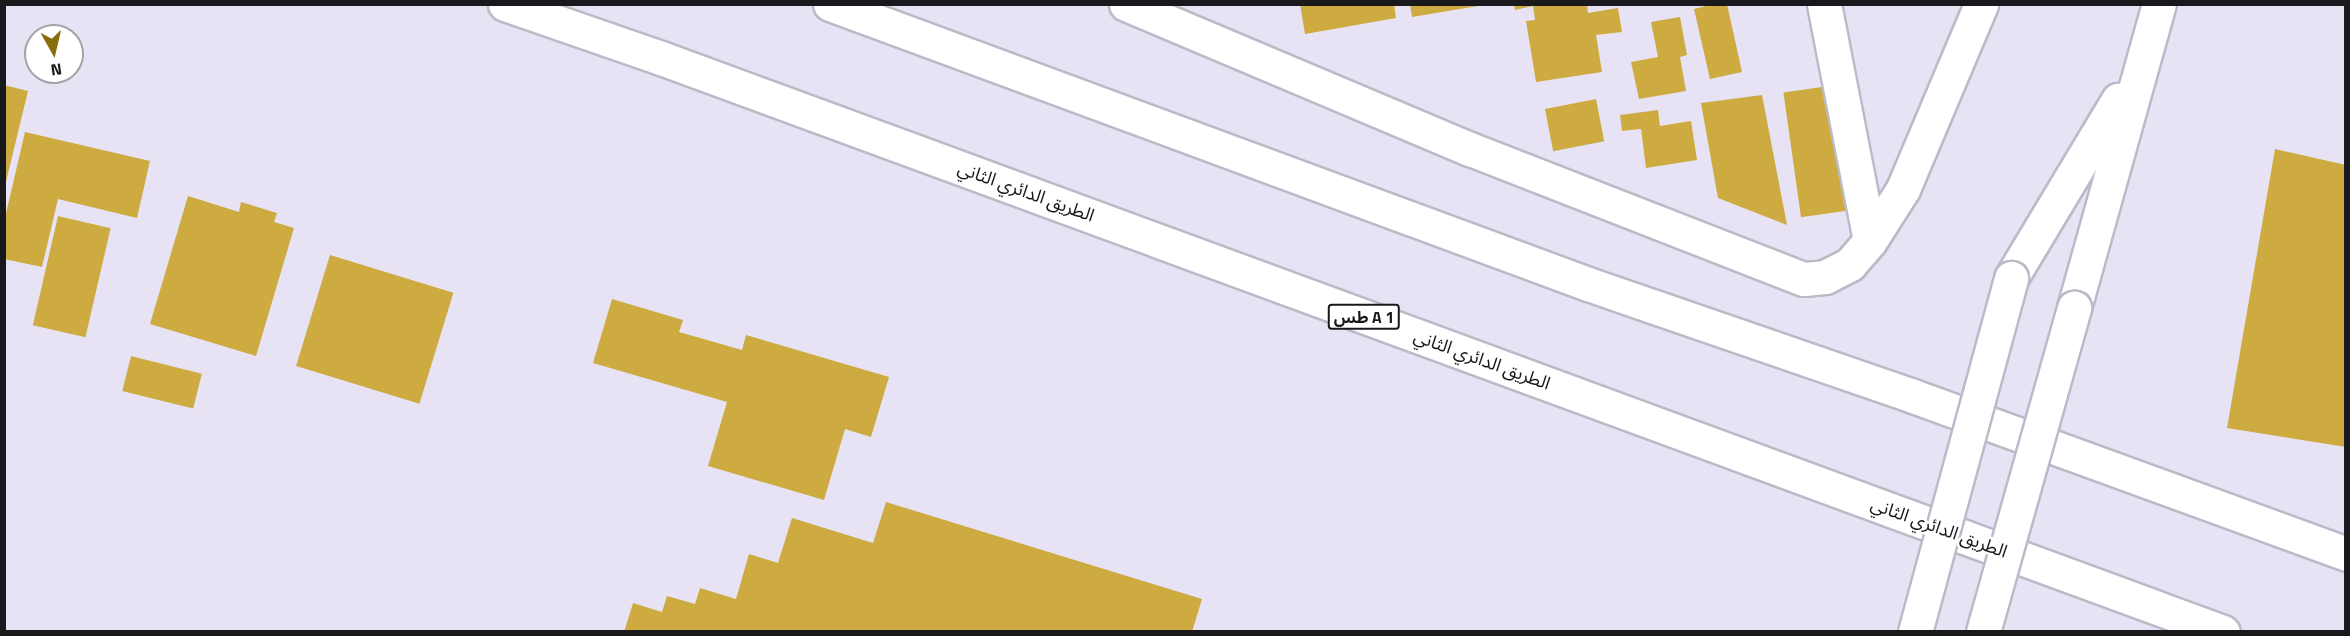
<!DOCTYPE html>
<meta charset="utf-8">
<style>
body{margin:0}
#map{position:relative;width:2350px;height:636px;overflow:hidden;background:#e7e3f4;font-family:"Titillium Web","Noto Sans Arabic",sans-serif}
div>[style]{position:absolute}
.building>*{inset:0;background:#cdab41;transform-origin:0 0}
.roads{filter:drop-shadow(2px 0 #bdb9c9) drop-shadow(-2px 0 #bdb9c9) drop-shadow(0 2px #bdb9c9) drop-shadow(0 -2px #bdb9c9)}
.minor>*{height:33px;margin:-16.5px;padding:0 16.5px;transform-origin:16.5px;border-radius:16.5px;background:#fff}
.tertiary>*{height:33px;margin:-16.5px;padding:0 16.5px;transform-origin:16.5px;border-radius:16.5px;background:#fff}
.trunk>*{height:33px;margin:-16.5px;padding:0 16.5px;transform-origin:16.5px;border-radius:16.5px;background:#fff}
.bridges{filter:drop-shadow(2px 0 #bdb9c9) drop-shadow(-2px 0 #bdb9c9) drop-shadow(0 2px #bdb9c9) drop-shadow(0 -2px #bdb9c9)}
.tertiary-bridge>*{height:33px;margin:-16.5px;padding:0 16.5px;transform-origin:16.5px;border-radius:16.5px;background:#fff}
span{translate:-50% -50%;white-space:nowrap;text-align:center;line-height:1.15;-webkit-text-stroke:5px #fff;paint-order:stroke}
.shield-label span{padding:2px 4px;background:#fff;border:2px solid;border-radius:4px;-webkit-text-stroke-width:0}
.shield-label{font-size:16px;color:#19181d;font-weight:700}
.street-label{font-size:18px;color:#19181d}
.frame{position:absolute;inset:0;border:6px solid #19181d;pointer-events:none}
.north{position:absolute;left:24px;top:24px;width:60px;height:60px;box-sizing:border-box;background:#fff;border:2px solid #a3a3a5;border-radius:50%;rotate:172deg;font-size:16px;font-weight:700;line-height:24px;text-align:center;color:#19181d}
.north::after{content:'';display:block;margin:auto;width:21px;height:27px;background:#876d0b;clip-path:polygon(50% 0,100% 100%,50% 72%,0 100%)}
</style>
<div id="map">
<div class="building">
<div style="clip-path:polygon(1300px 4px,1394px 4px,1396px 18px,1305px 34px)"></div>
<div style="clip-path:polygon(1410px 4px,1478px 4px,1478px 6px,1412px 17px)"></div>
<div style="clip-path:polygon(1514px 4px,1587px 4px,1588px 13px,1618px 8px,1622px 32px,1596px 35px,1602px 72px,1536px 82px,1526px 21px,1535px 20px,1533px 6px,1515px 10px)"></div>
<div style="clip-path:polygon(1714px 4px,1727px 4px,1742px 72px,1710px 79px,1694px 9px)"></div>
<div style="clip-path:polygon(1680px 17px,1687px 55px,1680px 57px,1686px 91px,1639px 99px,1631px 62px,1658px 57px,1651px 22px)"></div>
<div style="clip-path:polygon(4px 85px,28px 91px,5px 186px,4px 186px)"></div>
<div style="left:1829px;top:86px;width:126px;height:46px;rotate:82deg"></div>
<div style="clip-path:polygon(1762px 95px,1787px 225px,1718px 198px,1701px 103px)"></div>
<div style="left:1596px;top:99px;width:43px;height:52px;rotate:79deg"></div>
<div style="clip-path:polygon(1658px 110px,1660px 126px,1691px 121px,1697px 160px,1646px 168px,1641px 129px,1622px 131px,1620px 115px)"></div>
<div style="clip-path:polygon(25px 132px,150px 161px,137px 218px,58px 199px,42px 267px,4px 259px,4px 222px)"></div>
<div style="clip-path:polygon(2275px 149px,2346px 165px,2346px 447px,2227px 428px)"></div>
<div style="clip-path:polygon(188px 196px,239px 212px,241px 202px,277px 213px,274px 222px,294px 228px,256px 356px,150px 324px)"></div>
<div style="left:58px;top:216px;width:54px;height:112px;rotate:13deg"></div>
<div style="left:330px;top:255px;width:129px;height:116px;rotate:17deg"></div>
<div style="clip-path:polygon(612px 299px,683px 320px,679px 332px,742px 350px,746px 335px,889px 377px,871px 437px,845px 429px,824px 500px,708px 466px,727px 402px,593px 363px)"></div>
<div style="left:131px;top:356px;width:73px;height:36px;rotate:14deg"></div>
<div style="clip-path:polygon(886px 502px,1202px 599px,1192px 632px,624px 632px,633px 603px,662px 612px,667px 596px,695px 604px,700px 588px,736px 599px,749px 554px,778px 563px,792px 518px,873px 543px)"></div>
</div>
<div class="roads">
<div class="minor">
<div style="left:1126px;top:4px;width:373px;rotate:22.9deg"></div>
<div style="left:1470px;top:149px;width:358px;rotate:21.3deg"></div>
<div style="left:1804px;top:279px;width:21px;rotate:-5deg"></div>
<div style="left:1825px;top:277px;width:28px;rotate:-27deg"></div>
<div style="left:1850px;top:264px;width:30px;rotate:-49deg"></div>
<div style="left:1870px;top:241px;width:62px;rotate:-57.6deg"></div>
<div style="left:1903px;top:189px;width:201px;rotate:-67.1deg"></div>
<div style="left:1824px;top:4px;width:241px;rotate:79deg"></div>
</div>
<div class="tertiary">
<div style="left:2011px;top:278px;width:208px;rotate:-59deg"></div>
<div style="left:2074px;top:308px;width:316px;rotate:-74.4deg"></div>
</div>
<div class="trunk">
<div style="left:505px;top:4px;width:165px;rotate:19.1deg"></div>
<div style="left:661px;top:58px;width:1664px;rotate:20.18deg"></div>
<div style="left:830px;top:4px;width:808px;rotate:20.27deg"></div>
<div style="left:1588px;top:284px;width:344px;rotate:19deg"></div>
<div style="left:1913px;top:396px;width:461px;rotate:20deg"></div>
</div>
</div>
<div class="bridges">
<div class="tertiary-bridge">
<div style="left:1915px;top:632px;width:367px;rotate:-74.8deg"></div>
<div style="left:1983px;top:632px;width:337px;rotate:-74.3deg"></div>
</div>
</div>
<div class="shield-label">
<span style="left:1364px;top:317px">طس A 1</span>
</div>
<div class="street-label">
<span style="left:1026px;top:192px;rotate:20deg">الطريق الدائري الثاني</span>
<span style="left:1482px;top:360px;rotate:20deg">الطريق الدائري الثاني</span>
<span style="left:1939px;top:528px;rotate:20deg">الطريق الدائري الثاني</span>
</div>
<div class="frame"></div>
<div class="north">N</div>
</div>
